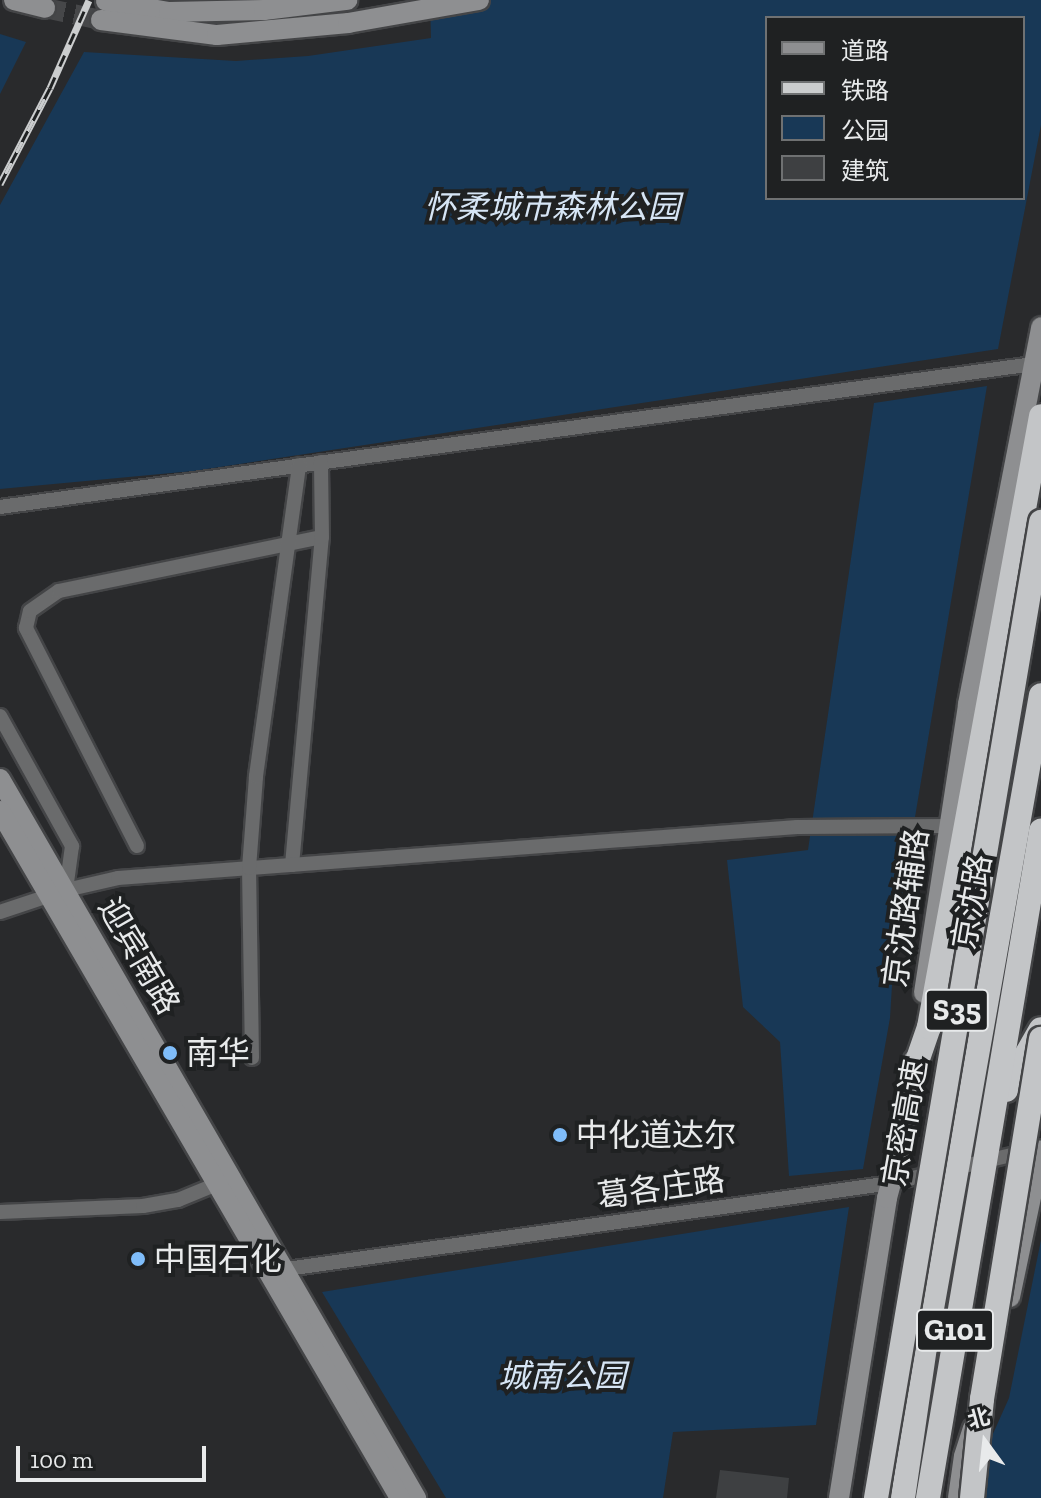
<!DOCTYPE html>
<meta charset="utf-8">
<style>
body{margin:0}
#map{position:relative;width:1041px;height:1498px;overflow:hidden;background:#292a2c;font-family:"Zilla Slab","Noto Sans SC",serif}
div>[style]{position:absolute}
.green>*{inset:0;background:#183856}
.building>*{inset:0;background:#3e4042}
.secondary-tunnel>*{height:20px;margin-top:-10px;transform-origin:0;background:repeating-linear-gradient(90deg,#464749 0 20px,transparent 0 30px)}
.roads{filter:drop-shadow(2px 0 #444547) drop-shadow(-2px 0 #444547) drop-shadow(0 2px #444547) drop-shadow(0 -2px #444547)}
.street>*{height:14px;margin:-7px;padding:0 7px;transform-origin:7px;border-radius:7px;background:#6a6b6c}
.secondary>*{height:20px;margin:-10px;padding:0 10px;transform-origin:10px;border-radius:10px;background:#8e8f91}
.highway>*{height:24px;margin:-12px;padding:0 12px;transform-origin:12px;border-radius:12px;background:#c3c5c7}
.rail>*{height:7px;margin-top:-3.5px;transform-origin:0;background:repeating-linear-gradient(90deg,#1f2122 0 12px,#cbcdce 0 24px);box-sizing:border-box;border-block:2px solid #cbcdce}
.bridges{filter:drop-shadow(2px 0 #444547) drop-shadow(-2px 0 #444547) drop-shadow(0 2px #444547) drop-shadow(0 -2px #444547)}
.highway-bridge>*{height:24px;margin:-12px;padding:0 12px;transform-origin:12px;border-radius:12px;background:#c3c5c7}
.dots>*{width:22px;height:22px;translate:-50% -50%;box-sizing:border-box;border:4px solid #1f2122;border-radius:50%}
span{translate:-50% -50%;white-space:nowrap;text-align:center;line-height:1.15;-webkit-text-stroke:8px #1f2122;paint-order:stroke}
.shield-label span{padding:2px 6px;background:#1f2122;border:2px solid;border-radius:6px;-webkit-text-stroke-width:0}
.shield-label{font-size:30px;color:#e8eaeb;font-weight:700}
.park-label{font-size:32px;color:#d6e5f5;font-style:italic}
.street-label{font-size:32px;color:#e8eaeb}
.poi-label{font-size:32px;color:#e8eaeb}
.left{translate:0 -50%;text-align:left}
.legend{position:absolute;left:765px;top:16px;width:260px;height:184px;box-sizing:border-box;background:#1f2122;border:2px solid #6f7172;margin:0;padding:10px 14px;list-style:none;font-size:24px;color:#e8eaeb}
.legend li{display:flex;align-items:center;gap:16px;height:40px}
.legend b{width:40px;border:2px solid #6f7172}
.north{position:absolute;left:945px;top:1402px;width:80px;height:80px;-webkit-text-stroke:6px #1f2122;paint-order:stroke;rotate:345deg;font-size:22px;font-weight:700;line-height:32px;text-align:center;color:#e8eaeb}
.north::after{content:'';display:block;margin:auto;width:28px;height:36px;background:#e8eaeb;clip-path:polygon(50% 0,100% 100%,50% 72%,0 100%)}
.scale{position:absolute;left:16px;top:1446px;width:190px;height:36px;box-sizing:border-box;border:4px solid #e8eaeb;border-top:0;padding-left:10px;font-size:24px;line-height:28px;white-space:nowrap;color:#e8eaeb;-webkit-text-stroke:6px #1f2122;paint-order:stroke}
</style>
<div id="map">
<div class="green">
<div style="clip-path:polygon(evenodd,430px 0,1041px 0,1041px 125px,998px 349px,193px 471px,0 489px,0 205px,84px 52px,236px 61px,308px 56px,431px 38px,430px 0,767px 18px,1023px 18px,1023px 198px,767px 198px,767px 18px)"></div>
<div style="clip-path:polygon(0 34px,26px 42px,0 94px)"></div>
<div style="clip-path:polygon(987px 386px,895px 937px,890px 1018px,863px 1169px,789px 1176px,780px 1042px,743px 1007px,727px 860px,808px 850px,874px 403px)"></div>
<div style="clip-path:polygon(849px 1207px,816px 1425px,673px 1432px,663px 1498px,446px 1498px,322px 1292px)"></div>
<div style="clip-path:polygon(1041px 1240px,1041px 1498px,986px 1498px,992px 1436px,1009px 1398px)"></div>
</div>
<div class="building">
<div style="clip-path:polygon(720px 1470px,789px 1478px,787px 1498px,716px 1498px)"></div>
</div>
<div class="secondary-tunnel">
<div style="left:45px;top:8px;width:57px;rotate:12.1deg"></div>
</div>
<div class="roads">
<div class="street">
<div style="left:0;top:507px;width:1051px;rotate:-7.88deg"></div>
<div style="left:0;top:716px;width:149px;rotate:61deg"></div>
<div style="left:72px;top:846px;width:44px;rotate:97.8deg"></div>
<div style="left:137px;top:846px;width:245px;rotate:-117deg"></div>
<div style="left:26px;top:628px;width:17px;rotate:-77deg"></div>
<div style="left:30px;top:611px;width:35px;rotate:-35deg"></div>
<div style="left:59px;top:591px;width:268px;rotate:-11.6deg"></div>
<div style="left:292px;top:865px;width:329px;rotate:-84.8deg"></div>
<div style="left:322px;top:537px;width:75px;rotate:-90.8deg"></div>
<div style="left:0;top:912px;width:70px;rotate:-18.4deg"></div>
<div style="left:66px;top:890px;width:53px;rotate:-13deg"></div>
<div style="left:118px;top:878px;width:681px;rotate:-4.3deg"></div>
<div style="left:797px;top:827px;width:151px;rotate:-0.4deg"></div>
<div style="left:252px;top:1058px;width:190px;rotate:-90.9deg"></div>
<div style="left:249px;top:868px;width:92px;rotate:-85.6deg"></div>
<div style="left:256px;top:776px;width:314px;rotate:-82.1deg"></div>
<div style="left:0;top:1212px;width:143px;rotate:-2.4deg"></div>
<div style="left:143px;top:1206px;width:36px;rotate:-10deg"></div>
<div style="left:178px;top:1200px;width:44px;rotate:-22.5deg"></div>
<div style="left:287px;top:1269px;width:610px;rotate:-8.1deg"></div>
<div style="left:891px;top:1183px;width:142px;rotate:-13.1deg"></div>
</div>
<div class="secondary">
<div style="left:14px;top:0;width:32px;rotate:14deg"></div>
<div style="left:106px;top:1px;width:64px;rotate:9.9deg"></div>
<div style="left:169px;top:12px;width:95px;rotate:-1.2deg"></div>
<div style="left:264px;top:10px;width:84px;rotate:-6.9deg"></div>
<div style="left:101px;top:20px;width:117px;rotate:7.4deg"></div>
<div style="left:217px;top:35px;width:132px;rotate:-5.2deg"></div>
<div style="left:348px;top:23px;width:133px;rotate:-10deg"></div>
<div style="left:0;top:779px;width:831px;rotate:59.95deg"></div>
<div style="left:0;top:811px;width:795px;rotate:59.79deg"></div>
<div style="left:924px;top:993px;width:292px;rotate:-81.3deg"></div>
<div style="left:968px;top:704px;width:384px;rotate:-79deg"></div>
<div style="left:1010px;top:1297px;width:150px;rotate:-78.1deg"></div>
<div style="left:839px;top:1498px;width:304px;rotate:-80.9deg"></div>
<div style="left:887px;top:1198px;width:58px;rotate:-75deg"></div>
<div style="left:902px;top:1142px;width:83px;rotate:-81.7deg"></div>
<div style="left:958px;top:1498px;width:42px;rotate:-81.9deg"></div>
<div style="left:964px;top:1456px;width:29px;rotate:-72deg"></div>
</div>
<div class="highway">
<div style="left:912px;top:1076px;width:52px;rotate:-70.9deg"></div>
<div style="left:929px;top:1027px;width:621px;rotate:-79.61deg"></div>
<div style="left:1006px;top:1090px;width:70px;rotate:-60.2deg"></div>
<div style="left:903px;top:1498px;width:152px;rotate:-81.7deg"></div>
<div style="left:925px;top:1348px;width:663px;rotate:-79.93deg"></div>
<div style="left:928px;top:1498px;width:677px;rotate:-80.38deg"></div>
</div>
</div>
<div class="rail">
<div style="left:0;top:184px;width:108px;rotate:-62.5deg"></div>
<div style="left:50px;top:88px;width:96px;rotate:-66.1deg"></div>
</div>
<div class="bridges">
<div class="highway-bridge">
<div style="left:876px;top:1498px;width:990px;rotate:-80.4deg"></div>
<div style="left:972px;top:1498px;width:100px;rotate:-84.2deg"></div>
<div style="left:982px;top:1399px;width:365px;rotate:-80.7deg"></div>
</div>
</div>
<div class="dots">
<div style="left:170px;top:1053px;background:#7fbdfa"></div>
<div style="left:560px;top:1135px;background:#7fbdfa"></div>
<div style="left:138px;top:1259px;background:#7fbdfa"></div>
</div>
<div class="shield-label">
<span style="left:957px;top:1010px">S35</span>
<span style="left:955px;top:1330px">G101</span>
</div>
<div class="park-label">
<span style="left:552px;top:207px">怀柔城市森林公园</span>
<span style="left:562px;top:1376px">城南公园</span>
</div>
<div class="street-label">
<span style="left:972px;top:902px;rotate:-80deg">京沈路</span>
<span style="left:906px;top:908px;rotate:-82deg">京沈路辅路</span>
<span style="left:139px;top:956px;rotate:60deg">迎宾南路</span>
<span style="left:905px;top:1123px;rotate:-80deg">京密高速</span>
<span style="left:661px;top:1188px;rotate:-8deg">葛各庄路</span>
</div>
<div class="poi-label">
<span class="left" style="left:186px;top:1053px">南华</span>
<span class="left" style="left:576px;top:1135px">中化道达尔</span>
<span class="left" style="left:154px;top:1259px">中国石化</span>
</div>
<ul class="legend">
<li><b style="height:10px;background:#8e8f91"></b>道路</li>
<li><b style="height:10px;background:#cbcdce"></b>铁路</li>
<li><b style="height:22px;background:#183856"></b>公园</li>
<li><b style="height:22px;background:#3e4042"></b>建筑</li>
</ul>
<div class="north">北</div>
<div class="scale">100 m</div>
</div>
